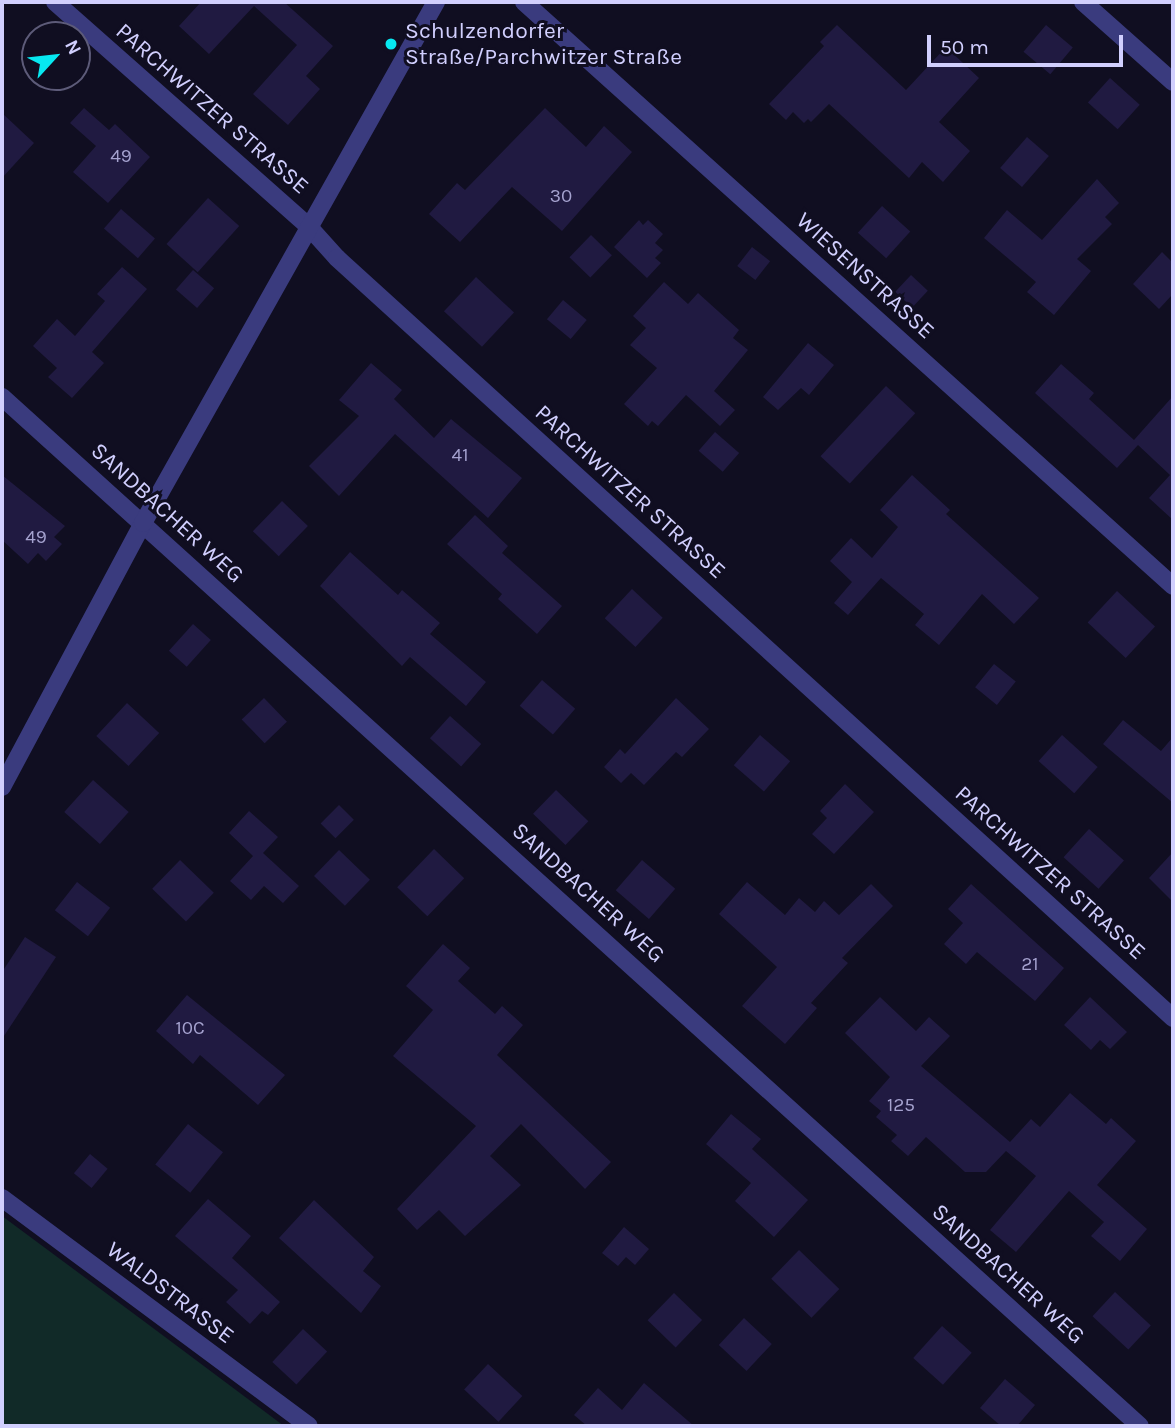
<!DOCTYPE html>
<meta charset="utf-8">
<style>
body{margin:0}
#map{position:relative;width:1175px;height:1428px;overflow:hidden;background:#100e21;font-family:Karla,sans-serif}
div>[style]{position:absolute}
.green>*{inset:0;background:#112a28}
.building>*{inset:0;background:#201a41;transform-origin:0 0}
.street>*{height:18px;margin:-9px;padding:0 9px;transform-origin:9px;border-radius:9px;background:#3a3b7e}
.dots>*{width:19px;height:19px;translate:-50% -50%;box-sizing:border-box;border:4px solid #100e21;border-radius:50%}
span{translate:-50% -50%;white-space:nowrap;text-align:center;line-height:1.15;-webkit-text-stroke:6px #100e21;paint-order:stroke}
.number-label{font-size:19px;color:#a5a2cf}
.number-label span{-webkit-text-stroke-width:0}
.poi-label{font-size:23px;color:#d1cffe}
.left{translate:0 -50%;text-align:left}
.street-label{font-size:23px;color:#d1cffe}
.frame{position:absolute;inset:0;border:4px solid #d1cffe;pointer-events:none}
.north{position:absolute;left:21px;top:21px;width:70px;height:70px;box-sizing:border-box;background:#100e21;border:2px solid #5d5b79;border-radius:50%;rotate:63deg;font-size:19px;font-weight:700;line-height:28px;text-align:center;color:#d1cffe}
.north::after{content:'';display:block;margin:auto;width:24px;height:32px;background:#07e8f1;clip-path:polygon(50% 0,100% 100%,50% 72%,0 100%)}
.scale{position:absolute;left:927px;top:35px;width:196px;height:32px;box-sizing:border-box;border:4px solid #d1cffe;border-top:0;padding-left:9px;font-size:21px;line-height:24px;white-space:nowrap;color:#d1cffe;-webkit-text-stroke:5px #100e21;paint-order:stroke}
</style>
<div id="map">
<div class="green">
<div style="clip-path:polygon(2px 1216px,145px 1322px,284px 1426px,2px 1426px)"></div>
</div>
<div class="building">
<div style="clip-path:polygon(201px 2px,284px 2px,333px 46px,306px 76px,320px 89px,288px 125px,253px 94px,297px 45px,254px 6px,209px 54px,179px 26px)"></div>
<div style="clip-path:polygon(837px 25px,906px 90px,946px 47px,979px 78px,939px 122px,970px 151px,943px 182px,922px 162px,909px 178px,829px 104px,811px 122px,808px 119px,804px 123px,793px 112px,786px 120px,769px 104px,824px 46px,820px 42px)"></div>
<div style="left:1046px;top:25px;width:35px;height:35px;rotate:40deg"></div>
<div style="left:1110px;top:78px;width:40px;height:33px;rotate:42deg"></div>
<div style="clip-path:polygon(84px 108px,109px 130px,115px 124px,150px 157px,108px 203px,73px 172px,96px 146px,70px 123px)"></div>
<div style="clip-path:polygon(545px 108px,586px 147px,604px 126px,632px 152px,562px 231px,512px 187px,460px 242px,429px 214px,457px 183px,465px 190px)"></div>
<div style="clip-path:polygon(2px 113px,34px 143px,2px 178px)"></div>
<div style="left:1027px;top:137px;width:29px;height:41px;rotate:41deg"></div>
<div style="clip-path:polygon(1097px 179px,1119px 203px,1105px 217px,1112px 224px,1077px 259px,1091px 271px,1054px 315px,1027px 292px,1036px 282px,984px 238px,1007px 210px,1042px 240px)"></div>
<div style="left:208px;top:198px;width:42px;height:62px;rotate:42deg"></div>
<div style="left:882px;top:206px;width:38px;height:36px;rotate:42deg"></div>
<div style="left:121px;top:209px;width:45px;height:26px;rotate:41deg"></div>
<div style="clip-path:polygon(639px 220px,643px 225px,648px 220px,663px 234px,655px 243px,663px 250px,655px 258px,661px 263px,647px 278px,614px 247px)"></div>
<div style="left:591px;top:235px;width:29px;height:31px;rotate:44deg"></div>
<div style="left:752px;top:247px;width:23px;height:24px;rotate:38deg"></div>
<div style="clip-path:polygon(1162px 252px,1173px 263px,1173px 294px,1159px 309px,1133px 284px)"></div>
<div style="clip-path:polygon(122px 267px,147px 289px,92px 352px,104px 363px,72px 398px,48px 377px,57px 368px,33px 346px,57px 319px,75px 336px,105px 301px,97px 294px)"></div>
<div style="left:193px;top:270px;width:28px;height:26px;rotate:41deg"></div>
<div style="left:911px;top:275px;width:23px;height:23px;rotate:43deg"></div>
<div style="left:476px;top:277px;width:52px;height:47px;rotate:43deg"></div>
<div style="clip-path:polygon(664px 282px,688px 304px,698px 293px,739px 330px,733px 338px,748px 350px,714px 391px,735px 410px,720px 426px,686px 395px,658px 426px,652px 421px,648px 426px,624px 404px,657px 368px,630px 345px,646px 328px,633px 316px)"></div>
<div style="left:563px;top:300px;width:31px;height:25px;rotate:40deg"></div>
<div style="clip-path:polygon(808px 343px,834px 365px,809px 395px,801px 388px,778px 410px,763px 397px)"></div>
<div style="clip-path:polygon(371px 363px,402px 390px,394px 399px,434px 438px,451px 419px,522px 478px,488px 518px,395px 434px,339px 496px,309px 466px,359px 416px,339px 400px)"></div>
<div style="clip-path:polygon(1061px 364px,1094px 393px,1089px 399px,1134px 440px,1173px 396px,1173px 520px,1149px 498px,1170px 475px,1138px 445px,1117px 468px,1035px 393px)"></div>
<div style="left:886px;top:386px;width:40px;height:96px;rotate:43deg"></div>
<div style="left:715px;top:432px;width:32px;height:25px;rotate:41deg"></div>
<div style="clip-path:polygon(2px 475px,65px 526px,54px 537px,62px 544px,46px 561px,38px 553px,28px 564px,2px 540px)"></div>
<div style="clip-path:polygon(912px 475px,950px 510px,946px 514px,1039px 598px,1014px 624px,982px 594px,939px 645px,915px 625px,924px 614px,881px 578px,848px 615px,834px 603px,852px 582px,830px 561px,851px 538px,872px 558px,898px 527px,880px 510px)"></div>
<div style="left:282px;top:501px;width:36px;height:42px;rotate:44deg"></div>
<div style="clip-path:polygon(475px 515px,508px 546px,502px 553px,562px 606px,537px 634px,498px 599px,502px 594px,447px 544px)"></div>
<div style="clip-path:polygon(350px 552px,398px 595px,402px 590px,440px 623px,430px 634px,486px 682px,466px 706px,410px 657px,402px 666px,320px 586px)"></div>
<div style="left:632px;top:589px;width:42px;height:40px;rotate:43deg"></div>
<div style="left:1117px;top:591px;width:52px;height:43px;rotate:43deg"></div>
<div style="left:193px;top:624px;width:24px;height:36px;rotate:42deg"></div>
<div style="left:994px;top:664px;width:28px;height:30px;rotate:39deg"></div>
<div style="left:542px;top:680px;width:44px;height:34px;rotate:41deg"></div>
<div style="left:264px;top:698px;width:33px;height:31px;rotate:46deg"></div>
<div style="clip-path:polygon(676px 698px,709px 729px,682px 757px,676px 752px,644px 785px,631px 773px,621px 783px,604px 767px,620px 749px,625px 754px)"></div>
<div style="left:127px;top:703px;width:44px;height:45px;rotate:43deg"></div>
<div style="left:450px;top:716px;width:42px;height:30px;rotate:42deg"></div>
<div style="clip-path:polygon(1123px 720px,1161px 751px,1173px 737px,1173px 803px,1103px 744px)"></div>
<div style="left:760px;top:735px;width:40px;height:40px;rotate:41deg"></div>
<div style="left:1062px;top:735px;width:48px;height:35px;rotate:42deg"></div>
<div style="left:93px;top:780px;width:48px;height:43px;rotate:42deg"></div>
<div style="clip-path:polygon(845px 784px,874px 812px,834px 854px,812px 834px,827px 818px,820px 811px)"></div>
<div style="left:556px;top:790px;width:45px;height:33px;rotate:44deg"></div>
<div style="left:339px;top:805px;width:21px;height:26px;rotate:45deg"></div>
<div style="clip-path:polygon(249px 811px,278px 837px,263px 853px,299px 886px,283px 903px,264px 886px,251px 900px,230px 881px,253px 856px,229px 833px)"></div>
<div style="left:1089px;top:829px;width:47px;height:38px;rotate:42deg"></div>
<div style="left:434px;top:849px;width:42px;height:53px;rotate:44deg"></div>
<div style="left:339px;top:850px;width:43px;height:36px;rotate:44deg"></div>
<div style="clip-path:polygon(1173px 852px,1173px 902px,1149px 878px)"></div>
<div style="left:180px;top:860px;width:47px;height:40px;rotate:44deg"></div>
<div style="left:642px;top:860px;width:44px;height:40px;rotate:41deg"></div>
<div style="left:77px;top:882px;width:42px;height:36px;rotate:38deg"></div>
<div style="clip-path:polygon(747px 882px,785px 915px,799px 898px,815px 912px,824px 901px,839px 915px,871px 884px,893px 906px,842px 958px,848px 963px,811px 1003px,817px 1008px,785px 1044px,742px 1006px,777px 967px,719px 914px)"></div>
<div style="clip-path:polygon(971px 884px,1064px 968px,1035px 1001px,977px 952px,966px 964px,944px 944px,963px 923px,948px 909px)"></div>
<div style="clip-path:polygon(25px 937px,56px 957px,2px 1039px,2px 972px)"></div>
<div style="clip-path:polygon(443px 944px,470px 968px,458px 981px,495px 1014px,502px 1006px,523px 1025px,497px 1055px,611px 1162px,585px 1189px,521px 1124px,490px 1156px,521px 1185px,465px 1236px,439px 1210px,417px 1230px,397px 1209px,476px 1126px,393px 1056px,433px 1010px,406px 986px)"></div>
<div style="clip-path:polygon(187px 995px,285px 1075px,258px 1105px,200px 1055px,193px 1064px,156px 1031px)"></div>
<div style="clip-path:polygon(880px 997px,916px 1031px,929px 1017px,950px 1036px,921px 1066px,1010px 1142px,1031px 1119px,1040px 1127px,1070px 1093px,1106px 1124px,1111px 1118px,1136px 1141px,1097px 1185px,1147px 1229px,1120px 1261px,1091px 1236px,1104px 1222px,1069px 1191px,1016px 1252px,990px 1230px,1036px 1176px,1006px 1151px,986px 1172px,965px 1172px,926px 1137px,908px 1156px,891px 1141px,897px 1135px,876px 1117px,881px 1111px,869px 1101px,890px 1077px,845px 1033px)"></div>
<div style="clip-path:polygon(1090px 997px,1127px 1032px,1110px 1049px,1100px 1040px,1091px 1050px,1064px 1025px)"></div>
<div style="clip-path:polygon(731px 1114px,761px 1139px,752px 1149px,808px 1200px,774px 1237px,735px 1201px,751px 1183px,706px 1144px)"></div>
<div style="left:188px;top:1124px;width:45px;height:52px;rotate:39deg"></div>
<div style="left:90px;top:1154px;width:23px;height:25px;rotate:40deg"></div>
<div style="clip-path:polygon(208px 1199px,251px 1236px,232px 1258px,280px 1302px,268px 1315px,262px 1311px,250px 1324px,226px 1302px,238px 1290px,175px 1236px)"></div>
<div style="clip-path:polygon(314px 1200px,374px 1257px,363px 1271px,381px 1286px,361px 1313px,279px 1238px)"></div>
<div style="clip-path:polygon(624px 1227px,649px 1249px,635px 1265px,626px 1257px,618px 1266px,602px 1253px)"></div>
<div style="left:799px;top:1250px;width:56px;height:40px;rotate:44deg"></div>
<div style="left:1115px;top:1292px;width:49px;height:33px;rotate:43deg"></div>
<div style="left:674px;top:1293px;width:39px;height:38px;rotate:44deg"></div>
<div style="left:744px;top:1318px;width:38px;height:37px;rotate:43deg"></div>
<div style="left:942px;top:1326px;width:40px;height:43px;rotate:42deg"></div>
<div style="left:303px;top:1329px;width:33px;height:45px;rotate:43deg"></div>
<div style="left:488px;top:1364px;width:47px;height:35px;rotate:43deg"></div>
<div style="clip-path:polygon(1005px 1379px,1035px 1405px,1017px 1426px,1001px 1426px,980px 1408px)"></div>
<div style="clip-path:polygon(644px 1383px,694px 1426px,587px 1426px,574px 1415px,598px 1388px,622px 1410px)"></div>
</div>
<div class="street">
<div style="left:55px;top:2px;width:341px;rotate:41.5deg"></div>
<div style="left:310px;top:228px;width:40px;rotate:48deg"></div>
<div style="left:337px;top:258px;width:1130px;rotate:42.27deg"></div>
<div style="left:524px;top:2px;width:873px;rotate:41.98deg"></div>
<div style="left:1083px;top:2px;width:120px;rotate:41.6deg"></div>
<div style="left:2px;top:397px;width:1534px;rotate:42.12deg"></div>
<div style="left:2px;top:787px;width:299px;rotate:-61.9deg"></div>
<div style="left:143px;top:523px;width:598px;rotate:-60.65deg"></div>
<div style="left:2px;top:1198px;width:382px;rotate:36.6deg"></div>
</div>
<div class="dots">
<div style="left:391px;top:44px;background:#07e8f1"></div>
</div>
<div class="number-label">
<span style="left:121px;top:157px">49</span>
<span style="left:561px;top:197px">30</span>
<span style="left:460px;top:456px">41</span>
<span style="left:36px;top:538px">49</span>
<span style="left:1030px;top:965px">21</span>
<span style="left:190px;top:1029px">10C</span>
<span style="left:901px;top:1106px">125</span>
</div>
<div class="poi-label">
<span class="left" style="left:405px;top:44px">Schulzendorfer<br>Straße/Parchwitzer Straße</span>
</div>
<div class="street-label">
<span style="left:212px;top:109px;rotate:41deg">PARCHWITZER STRASSE</span>
<span style="left:865px;top:276px;rotate:42deg">WIESENSTRASSE</span>
<span style="left:630px;top:492px;rotate:42deg">PARCHWITZER STRASSE</span>
<span style="left:167px;top:513px;rotate:42deg">SANDBACHER WEG</span>
<span style="left:1050px;top:873px;rotate:42deg">PARCHWITZER STRASSE</span>
<span style="left:588px;top:893px;rotate:42deg">SANDBACHER WEG</span>
<span style="left:1008px;top:1274px;rotate:42deg">SANDBACHER WEG</span>
<span style="left:170px;top:1293px;rotate:37deg">WALDSTRASSE</span>
</div>
<div class="frame"></div>
<div class="north">N</div>
<div class="scale">50 m</div>
</div>
